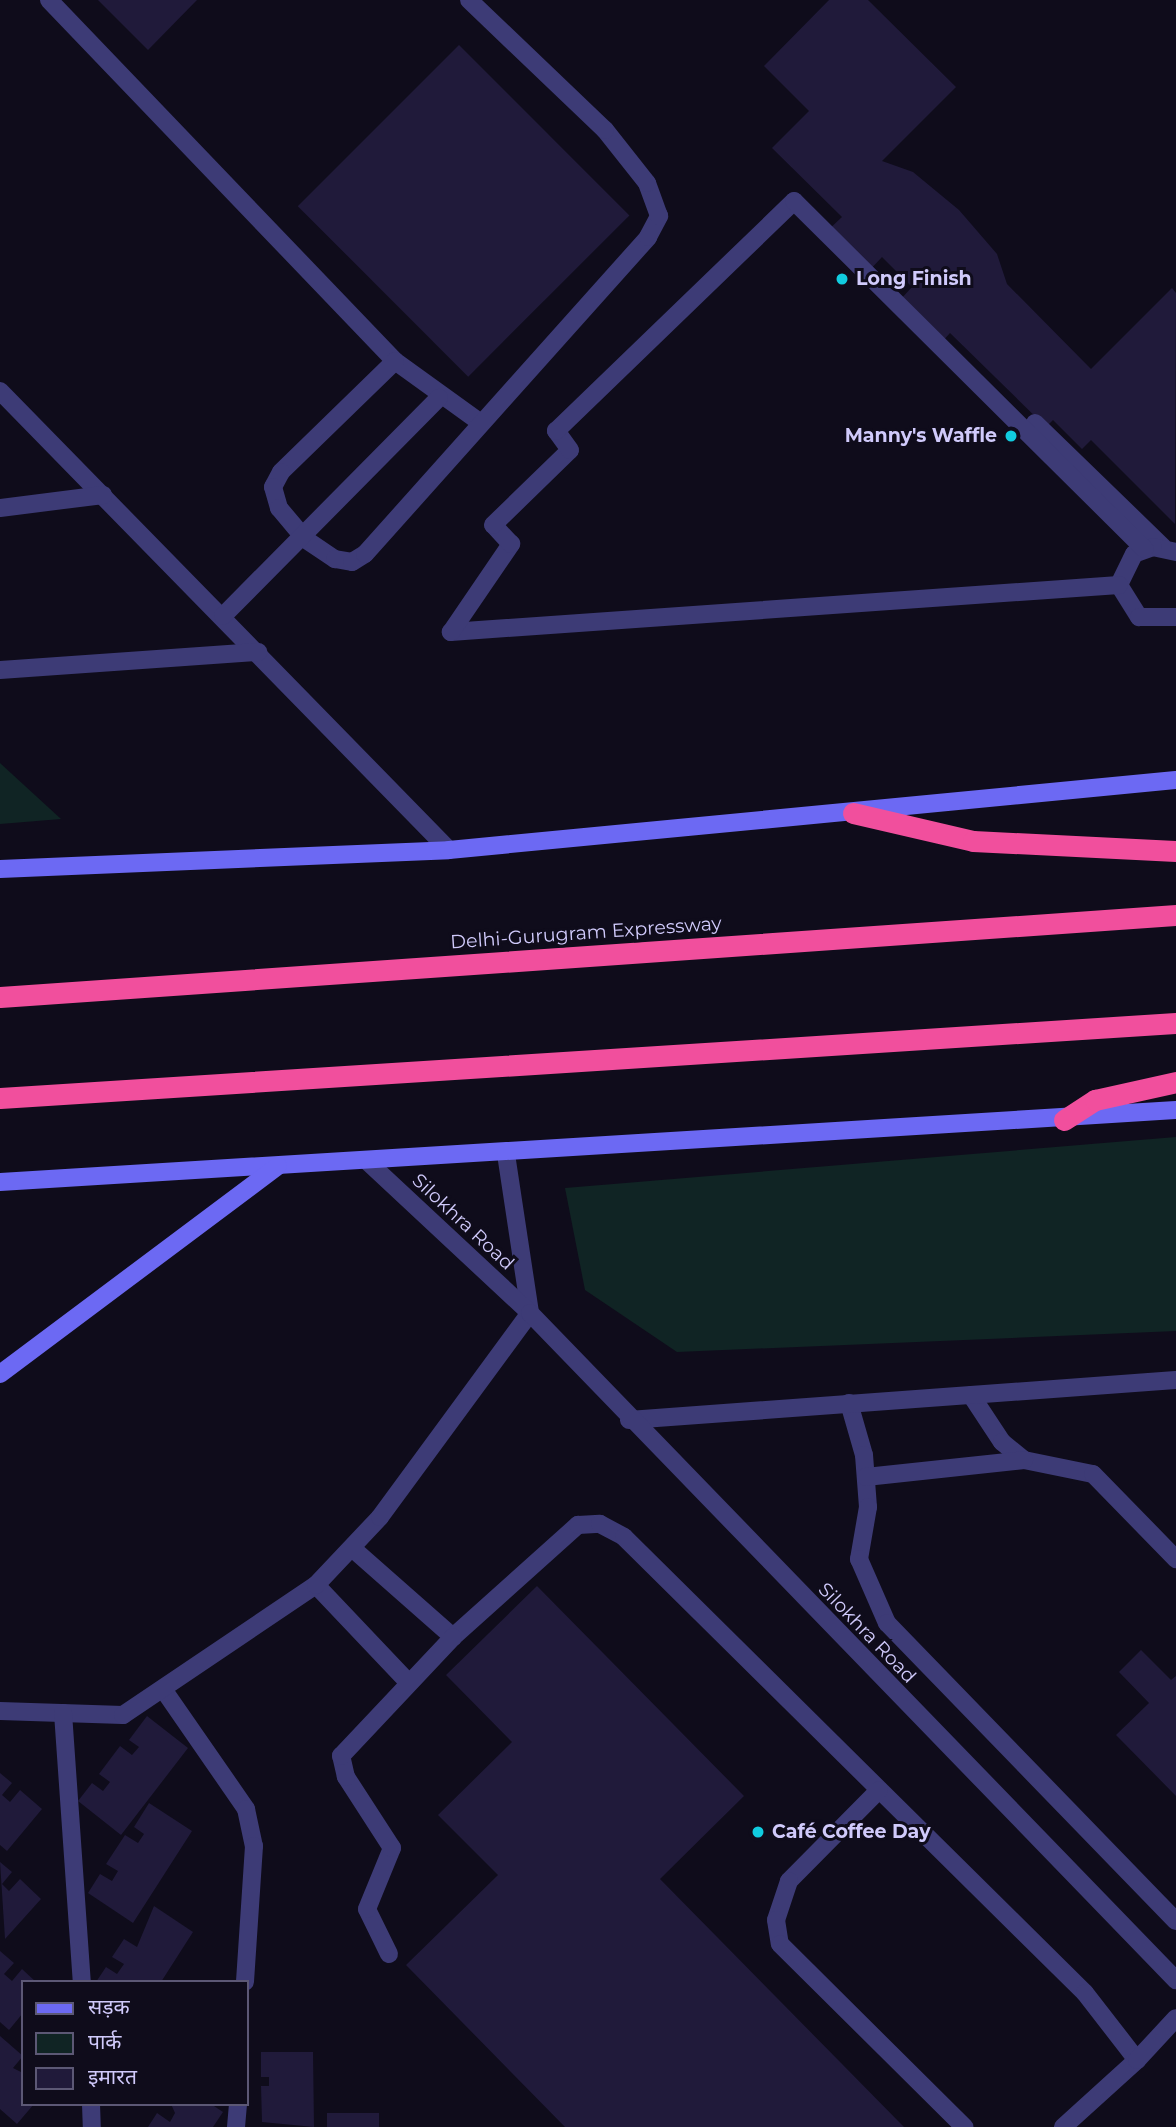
<!DOCTYPE html>
<meta charset="utf-8">
<style>
body{margin:0}
#map{position:relative;width:1176px;height:2127px;overflow:hidden;background:#0f0c1b;font-family:Montserrat,"Noto Sans Devanagari",sans-serif}
div>[style]{position:absolute}
.green>*{inset:0;background:#102424}
.building>*{inset:0;background:#201a3a;transform-origin:0 0}
.lane>*{height:18px;margin:-9px;padding:0 9px;transform-origin:9px;border-radius:9px;background:#3d3b76}
.street>*{height:18px;margin:-9px;padding:0 9px;transform-origin:9px;border-radius:9px;background:#3d3b76}
.secondary>*{height:18px;margin:-9px;padding:0 9px;transform-origin:9px;border-radius:9px;background:#6c69f3}
.highway>*{height:21px;margin:-10.5px;padding:0 10.5px;transform-origin:10.5px;border-radius:10.5px;background:#f14f9d}
.dots>*{width:19px;height:19px;translate:-50% -50%;box-sizing:border-box;border:4px solid #0f0c1b;border-radius:50%}
span{translate:-50% -50%;white-space:nowrap;text-align:center;line-height:1.15;-webkit-text-stroke:6px #0f0c1b;paint-order:stroke}
.poi-label{font-size:19px;color:#d0cafb;font-weight:700}
.left{translate:0 -50%;text-align:left}
.right{translate:-100% -50%;text-align:right}
.street-label{font-size:19px;color:#d0cafb}
.legend{position:absolute;left:21px;top:1980px;width:228px;height:126px;box-sizing:border-box;background:#0f0c1b;border:2px solid #5c5875;margin:0;padding:9px 12px;list-style:none;font-size:21px;color:#d0cafb}
.legend li{display:flex;align-items:center;gap:14px;height:35px}
.legend b{width:35px;border:2px solid #5c5875}
</style>
<div id="map">
<div class="green">
<div style="clip-path:polygon(0 763px,61px 819px,0 824px)"></div>
<div style="clip-path:polygon(1176px 1137px,1176px 1331px,677px 1352px,585px 1290px,565px 1188px)"></div>
</div>
<div class="building">
<div style="clip-path:polygon(98px 0,197px 0,148px 50px)"></div>
<div style="clip-path:polygon(829px 0,868px 0,956px 87px,882px 161px,913px 172px,959px 210px,997px 254px,1007px 284px,1091px 369px,1172px 288px,1176px 293px,1175px 524px,1091px 440px,1082px 449px,1053px 420px,1046px 427px,950px 333px,941px 343px,899px 301px,912px 287px,882px 257px,868px 272px,827px 231px,842px 217px,772px 148px,809px 111px,764px 66px)"></div>
<div style="left:459px;top:45px;width:241px;height:228px;rotate:45deg"></div>
<div style="clip-path:polygon(537px 1586px,744px 1796px,660px 1879px,904px 2127px,565px 2127px,406px 1965px,498px 1875px,438px 1815px,512px 1742px,446px 1675px)"></div>
<div style="clip-path:polygon(1141px 1650px,1171px 1680px,1176px 1676px,1176px 1796px,1116px 1735px,1149px 1703px,1119px 1672px)"></div>
<div style="clip-path:polygon(147px 1716px,188px 1748px,121px 1835px,78px 1801px,92px 1783px,103px 1791px,110px 1782px,99px 1774px,120px 1746px,132px 1755px,139px 1747px,129px 1740px)"></div>
<div style="clip-path:polygon(0 1773px,12px 1783px,2px 1795px,10px 1802px,20px 1790px,42px 1809px,7px 1851px,0 1845px)"></div>
<div style="clip-path:polygon(149px 1803px,192px 1831px,133px 1923px,88px 1893px,100px 1874px,112px 1881px,118px 1871px,106px 1864px,125px 1835px,138px 1843px,144px 1834px,134px 1827px)"></div>
<div style="clip-path:polygon(0 1862px,12px 1872px,2px 1884px,9px 1891px,20px 1879px,41px 1899px,5px 1939px)"></div>
<div style="clip-path:polygon(154px 1906px,193px 1932px,161px 1982px,96px 1982px,106px 1967px,117px 1974px,124px 1964px,112px 1957px,124px 1939px,137px 1947px)"></div>
<div style="clip-path:polygon(0 1951px,14px 1963px,4px 1974px,12px 1981px,22px 1969px,36px 1982px,23px 1982px,23px 2013px,9px 2030px,0 2022px)"></div>
<div style="clip-path:polygon(0 2036px,23px 2056px,13px 2068px,23px 2073px,23px 2104px,34px 2104px,17px 2124px,0 2109px)"></div>
<div style="clip-path:polygon(261px 2052px,313px 2052px,314px 2127px,262px 2122px,261px 2086px,269px 2086px,269px 2077px,261px 2077px)"></div>
<div style="clip-path:polygon(171px 2104px,211px 2104px,223px 2112px,213px 2127px,148px 2127px,157px 2113px,170px 2122px,175px 2113px)"></div>
<div style="left:327px;top:2113px;width:52px;height:14px"></div>
</div>
<div class="lane">
<div style="left:49px;top:0;width:500px;rotate:46.22deg"></div>
<div style="left:395px;top:361px;width:106px;rotate:35.8deg"></div>
<div style="left:395px;top:361px;width:159px;rotate:135.8deg"></div>
<div style="left:281px;top:472px;width:17px;rotate:118deg"></div>
<div style="left:273px;top:487px;width:22px;rotate:74deg"></div>
<div style="left:279px;top:508px;width:40px;rotate:50deg"></div>
<div style="left:305px;top:539px;width:36px;rotate:34deg"></div>
<div style="left:335px;top:559px;width:17px;rotate:10deg"></div>
<div style="left:352px;top:562px;width:15px;rotate:-32deg"></div>
<div style="left:365px;top:554px;width:425px;rotate:-48.2deg"></div>
<div style="left:648px;top:237px;width:24px;rotate:-62deg"></div>
<div style="left:659px;top:216px;width:35px;rotate:-110deg"></div>
<div style="left:647px;top:183px;width:68px;rotate:-128.4deg"></div>
<div style="left:605px;top:130px;width:188px;rotate:-136.3deg"></div>
<div style="left:0;top:391px;width:642px;rotate:45.63deg"></div>
<div style="left:1035px;top:423px;width:178px;rotate:44.1deg"></div>
<div style="left:0;top:508px;width:104px;rotate:-7.2deg"></div>
<div style="left:1176px;top:552px;width:24px;rotate:-168deg"></div>
<div style="left:1153px;top:547px;width:20px;rotate:160deg"></div>
<div style="left:1134px;top:554px;width:34px;rotate:116deg"></div>
<div style="left:1119px;top:585px;width:38px;rotate:58deg"></div>
<div style="left:1139px;top:617px;width:37px"></div>
<div style="left:1119px;top:585px;width:670px;rotate:175.98deg"></div>
<div style="left:451px;top:632px;width:107px;rotate:-55.7deg"></div>
<div style="left:511px;top:544px;width:26px;rotate:-133deg"></div>
<div style="left:493px;top:525px;width:107px;rotate:-44.2deg"></div>
<div style="left:570px;top:450px;width:24px;rotate:-126deg"></div>
<div style="left:556px;top:431px;width:331px;rotate:-44deg"></div>
<div style="left:794px;top:201px;width:494px;rotate:44.8deg"></div>
<div style="left:223px;top:616px;width:307px;rotate:-45.3deg"></div>
<div style="left:0;top:670px;width:259px;rotate:-4deg"></div>
<div style="left:971px;top:1395px;width:56px;rotate:56.6deg"></div>
<div style="left:1002px;top:1442px;width:28px;rotate:39deg"></div>
<div style="left:1024px;top:1460px;width:70px;rotate:11.5deg"></div>
<div style="left:1093px;top:1474px;width:119px;rotate:45.7deg"></div>
<div style="left:849px;top:1403px;width:54px;rotate:73.9deg"></div>
<div style="left:864px;top:1455px;width:52px;rotate:85.6deg"></div>
<div style="left:868px;top:1507px;width:53px;rotate:99.8deg"></div>
<div style="left:859px;top:1559px;width:70px;rotate:66.4deg"></div>
<div style="left:887px;top:1623px;width:415px;rotate:45.9deg"></div>
<div style="left:629px;top:1420px;width:548px;rotate:-4.18deg"></div>
<div style="left:866px;top:1477px;width:159px;rotate:-6.1deg"></div>
<div style="left:352px;top:1548px;width:135px;rotate:41.4deg"></div>
<div style="left:453px;top:1637px;width:168px;rotate:-41.9deg"></div>
<div style="left:578px;top:1525px;width:22px;rotate:-3deg"></div>
<div style="left:600px;top:1524px;width:27px;rotate:28deg"></div>
<div style="left:624px;top:1537px;width:648px;rotate:44.69deg"></div>
<div style="left:1085px;top:1993px;width:85px;rotate:52.2deg"></div>
<div style="left:1137px;top:2060px;width:100px;rotate:137.8deg"></div>
<div style="left:316px;top:1585px;width:134px;rotate:46.5deg"></div>
<div style="left:163px;top:1689px;width:146px;rotate:55.3deg"></div>
<div style="left:246px;top:1809px;width:38px;rotate:78deg"></div>
<div style="left:254px;top:1846px;width:136px;rotate:93.8deg"></div>
<div style="left:0;top:1711px;width:123px;rotate:1.9deg"></div>
<div style="left:123px;top:1715px;width:233px;rotate:-34deg"></div>
<div style="left:316px;top:1585px;width:93px;rotate:-46.7deg"></div>
<div style="left:380px;top:1517px;width:253px;rotate:-53.7deg"></div>
<div style="left:63px;top:1713px;width:270px;rotate:86deg"></div>
<div style="left:879px;top:1790px;width:128px;rotate:134.7deg"></div>
<div style="left:789px;top:1881px;width:41px;rotate:108.4deg"></div>
<div style="left:776px;top:1920px;width:24px;rotate:81deg"></div>
<div style="left:780px;top:1944px;width:260px;rotate:44.8deg"></div>
<div style="left:389px;top:1954px;width:50px;rotate:-116.1deg"></div>
<div style="left:367px;top:1909px;width:66px;rotate:-67.7deg"></div>
<div style="left:392px;top:1848px;width:85px;rotate:-122.9deg"></div>
<div style="left:346px;top:1777px;width:22px;rotate:-103deg"></div>
<div style="left:341px;top:1756px;width:163px;rotate:-46.7deg"></div>
<div style="left:1137px;top:2060px;width:57px;rotate:-47.1deg"></div>
<div style="left:91px;top:2104px;width:23px;rotate:88deg"></div>
<div style="left:236px;top:2127px;width:23px;rotate:-85deg"></div>
</div>
<div class="street">
<div style="left:506px;top:1154px;width:161px;rotate:81.4deg"></div>
<div style="left:368px;top:1162px;width:221px;rotate:43deg"></div>
<div style="left:530px;top:1313px;width:929px;rotate:45.92deg"></div>
</div>
<div class="secondary">
<div style="left:0;top:869px;width:449px;rotate:-2.4deg"></div>
<div style="left:449px;top:850px;width:730px;rotate:-5.5deg"></div>
<div style="left:0;top:1182px;width:1178px;rotate:-3.5deg"></div>
<div style="left:0;top:1374px;width:347px;rotate:-36.8deg"></div>
</div>
<div class="highway">
<div style="left:853px;top:813px;width:123px;rotate:13.1deg"></div>
<div style="left:973px;top:841px;width:203px;rotate:2.8deg"></div>
<div style="left:0;top:997px;width:1179px;rotate:-3.99deg"></div>
<div style="left:0;top:1098px;width:1178px;rotate:-3.65deg"></div>
<div style="left:1064px;top:1120px;width:37px;rotate:-33deg"></div>
<div style="left:1095px;top:1100px;width:83px;rotate:-12.5deg"></div>
</div>
<div class="dots">
<div style="left:842px;top:279px;background:#11cce0"></div>
<div style="left:1011px;top:436px;background:#11cce0"></div>
<div style="left:758px;top:1832px;background:#11cce0"></div>
</div>
<div class="poi-label">
<span class="left" style="left:856px;top:279px">Long Finish</span>
<span class="right" style="left:997px;top:436px">Manny's Waffle</span>
<span class="left" style="left:772px;top:1832px">Café Coffee Day</span>
</div>
<div class="street-label">
<span style="left:586px;top:933px;rotate:-4deg">Delhi-Gurugram Expressway</span>
<span style="left:463px;top:1222px;rotate:43deg">Silokhra Road</span>
<span style="left:867px;top:1633px;rotate:46deg">Silokhra Road</span>
</div>
<ul class="legend">
<li><b style="height:9px;background:#6c69f3"></b>सड़क</li>
<li><b style="height:19px;background:#102424"></b>पार्क</li>
<li><b style="height:19px;background:#201a3a"></b>इमारत</li>
</ul>
</div>
